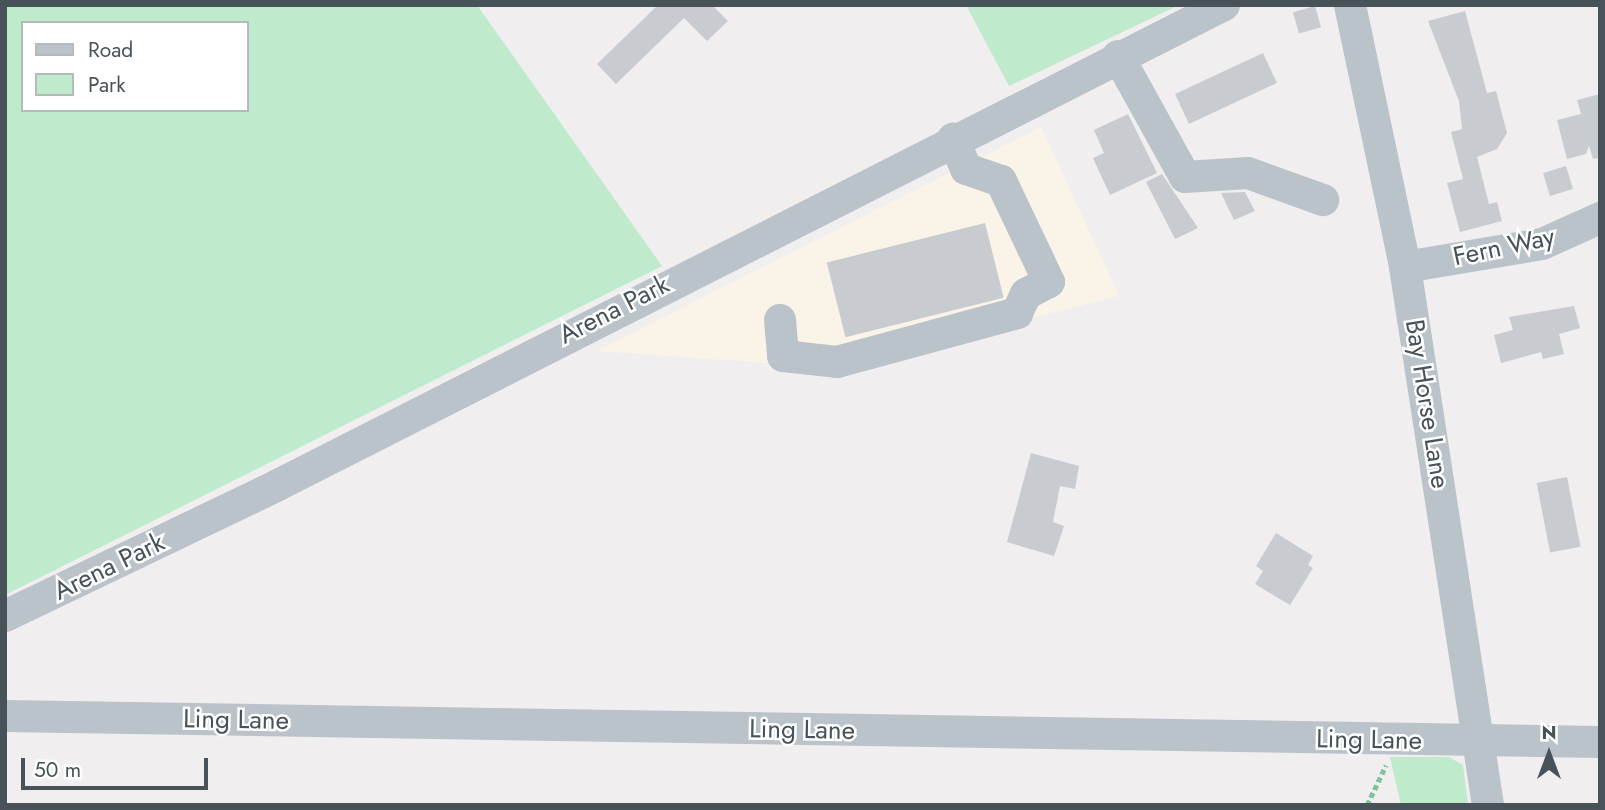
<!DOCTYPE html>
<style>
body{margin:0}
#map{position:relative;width:1605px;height:810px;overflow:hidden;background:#f0eeee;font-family:Jost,sans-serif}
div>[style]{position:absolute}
.commercial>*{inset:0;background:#faf3e8}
.green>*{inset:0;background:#bfeacc}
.building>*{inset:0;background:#c8cbd0;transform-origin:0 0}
.path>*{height:4.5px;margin-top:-2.25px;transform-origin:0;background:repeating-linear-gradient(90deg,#7bc599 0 5px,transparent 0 8.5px)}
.minor>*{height:32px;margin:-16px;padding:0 16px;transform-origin:16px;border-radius:16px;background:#bac3c9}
span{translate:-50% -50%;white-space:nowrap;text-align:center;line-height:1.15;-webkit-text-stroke:5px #fff;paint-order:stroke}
.street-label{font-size:26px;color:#475259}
.frame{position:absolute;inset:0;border:7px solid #475259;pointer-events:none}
.legend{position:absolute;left:21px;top:21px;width:228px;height:91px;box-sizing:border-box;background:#fff;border:2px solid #b5babd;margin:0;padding:9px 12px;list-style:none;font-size:21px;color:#475259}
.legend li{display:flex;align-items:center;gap:14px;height:35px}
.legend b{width:35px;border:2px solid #b5babd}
.north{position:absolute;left:1514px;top:719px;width:70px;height:70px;-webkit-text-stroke:5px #fff;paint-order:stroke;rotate:0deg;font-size:19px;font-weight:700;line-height:28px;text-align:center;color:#475259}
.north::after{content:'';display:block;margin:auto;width:24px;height:32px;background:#475259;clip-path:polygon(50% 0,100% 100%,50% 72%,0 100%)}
.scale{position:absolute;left:21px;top:758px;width:187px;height:32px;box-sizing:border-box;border:4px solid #475259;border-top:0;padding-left:9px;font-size:21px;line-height:24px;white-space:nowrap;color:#475259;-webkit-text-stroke:5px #fff;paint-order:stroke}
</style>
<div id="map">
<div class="commercial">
<div style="clip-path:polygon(1041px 127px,1119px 296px,839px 368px,596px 351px)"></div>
</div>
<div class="green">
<div style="clip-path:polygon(evenodd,5px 5px,477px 5px,662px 266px,5px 595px,5px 5px,23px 23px,247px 23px,247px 110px,23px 110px,23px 23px)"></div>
<div style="clip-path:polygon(966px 5px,1179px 5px,1009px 86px)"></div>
<div style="clip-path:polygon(1390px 757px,1449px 757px,1463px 765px,1468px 805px,1401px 805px)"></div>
</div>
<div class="building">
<div style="clip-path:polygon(658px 5px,712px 5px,728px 21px,707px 41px,684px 18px,616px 84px,597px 64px)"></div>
<div style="left:1315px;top:6px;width:22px;height:23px;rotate:74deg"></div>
<div style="clip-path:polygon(1465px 11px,1487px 93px,1496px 91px,1507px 133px,1497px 149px,1477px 157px,1489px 204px,1497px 202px,1502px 221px,1460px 232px,1447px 183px,1463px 179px,1451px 132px,1462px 129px,1459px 101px,1428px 21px)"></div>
<div style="left:1263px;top:53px;width:33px;height:97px;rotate:65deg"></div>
<div style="clip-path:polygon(1600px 94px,1600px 158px,1593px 159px,1589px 146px,1586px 154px,1567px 159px,1557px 120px,1581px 114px,1577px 100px)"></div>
<div style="clip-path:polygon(1128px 114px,1157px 173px,1110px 195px,1093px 158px,1104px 153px,1094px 130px)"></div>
<div style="left:1566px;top:166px;width:24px;height:24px;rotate:73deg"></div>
<div style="clip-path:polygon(1162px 174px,1198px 228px,1175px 239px,1146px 182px)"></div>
<div style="clip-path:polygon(1245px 192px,1255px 211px,1234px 220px,1221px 193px)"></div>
<div style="left:985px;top:223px;width:77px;height:163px;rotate:76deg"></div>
<div style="clip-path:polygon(1574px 306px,1580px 328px,1559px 334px,1564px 354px,1543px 359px,1541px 352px,1501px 363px,1494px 335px,1513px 330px,1509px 317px)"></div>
<div style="clip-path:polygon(1031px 453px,1079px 466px,1075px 489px,1060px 486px,1053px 522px,1064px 526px,1054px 556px,1007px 542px)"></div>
<div style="left:1567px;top:477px;width:71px;height:31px;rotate:79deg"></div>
<div style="clip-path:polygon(1276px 533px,1313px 556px,1308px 565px,1313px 568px,1290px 605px,1255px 584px,1263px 571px,1256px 566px)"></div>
</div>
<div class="path">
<div style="left:1367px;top:805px;width:44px;rotate:-64.6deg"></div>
</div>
<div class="minor">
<div style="left:1350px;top:5px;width:268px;rotate:78.1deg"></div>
<div style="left:1405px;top:267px;width:544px;rotate:81.23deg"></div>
<div style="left:1118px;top:56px;width:138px;rotate:61deg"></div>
<div style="left:1185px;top:177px;width:63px;rotate:-3.6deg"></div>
<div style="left:1248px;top:173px;width:80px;rotate:19.8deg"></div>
<div style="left:1405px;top:267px;width:139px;rotate:-9.5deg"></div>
<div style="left:1542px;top:244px;width:64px;rotate:-24.1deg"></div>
<div style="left:780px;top:320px;width:36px;rotate:85deg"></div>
<div style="left:783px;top:356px;width:54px;rotate:6.3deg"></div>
<div style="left:837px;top:362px;width:187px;rotate:-15.2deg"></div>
<div style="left:1017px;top:313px;width:21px;rotate:-65deg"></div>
<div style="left:1026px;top:294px;width:26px;rotate:-28deg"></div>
<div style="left:1049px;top:282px;width:112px;rotate:-115.4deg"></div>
<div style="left:1001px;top:181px;width:37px;rotate:-161deg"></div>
<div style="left:966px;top:169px;width:33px;rotate:-113deg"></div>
<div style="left:5px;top:616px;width:301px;rotate:-25.6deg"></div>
<div style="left:276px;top:486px;width:1063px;rotate:-26.9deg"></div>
<div style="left:5px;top:716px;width:1595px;rotate:0.93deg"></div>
</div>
<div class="street-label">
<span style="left:1504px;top:247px;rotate:-12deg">Fern Way</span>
<span style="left:614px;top:310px;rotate:-27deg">Arena Park</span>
<span style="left:1427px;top:404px;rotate:81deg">Bay Horse Lane</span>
<span style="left:109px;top:567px;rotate:-26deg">Arena Park</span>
<span style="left:236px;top:720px;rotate:1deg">Ling Lane</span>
<span style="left:802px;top:730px;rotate:1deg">Ling Lane</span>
<span style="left:1369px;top:740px;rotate:1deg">Ling Lane</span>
</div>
<div class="frame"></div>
<ul class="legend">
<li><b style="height:9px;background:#bac3c9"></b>Road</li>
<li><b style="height:19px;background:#bfeacc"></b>Park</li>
</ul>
<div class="north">N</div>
<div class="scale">50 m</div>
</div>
